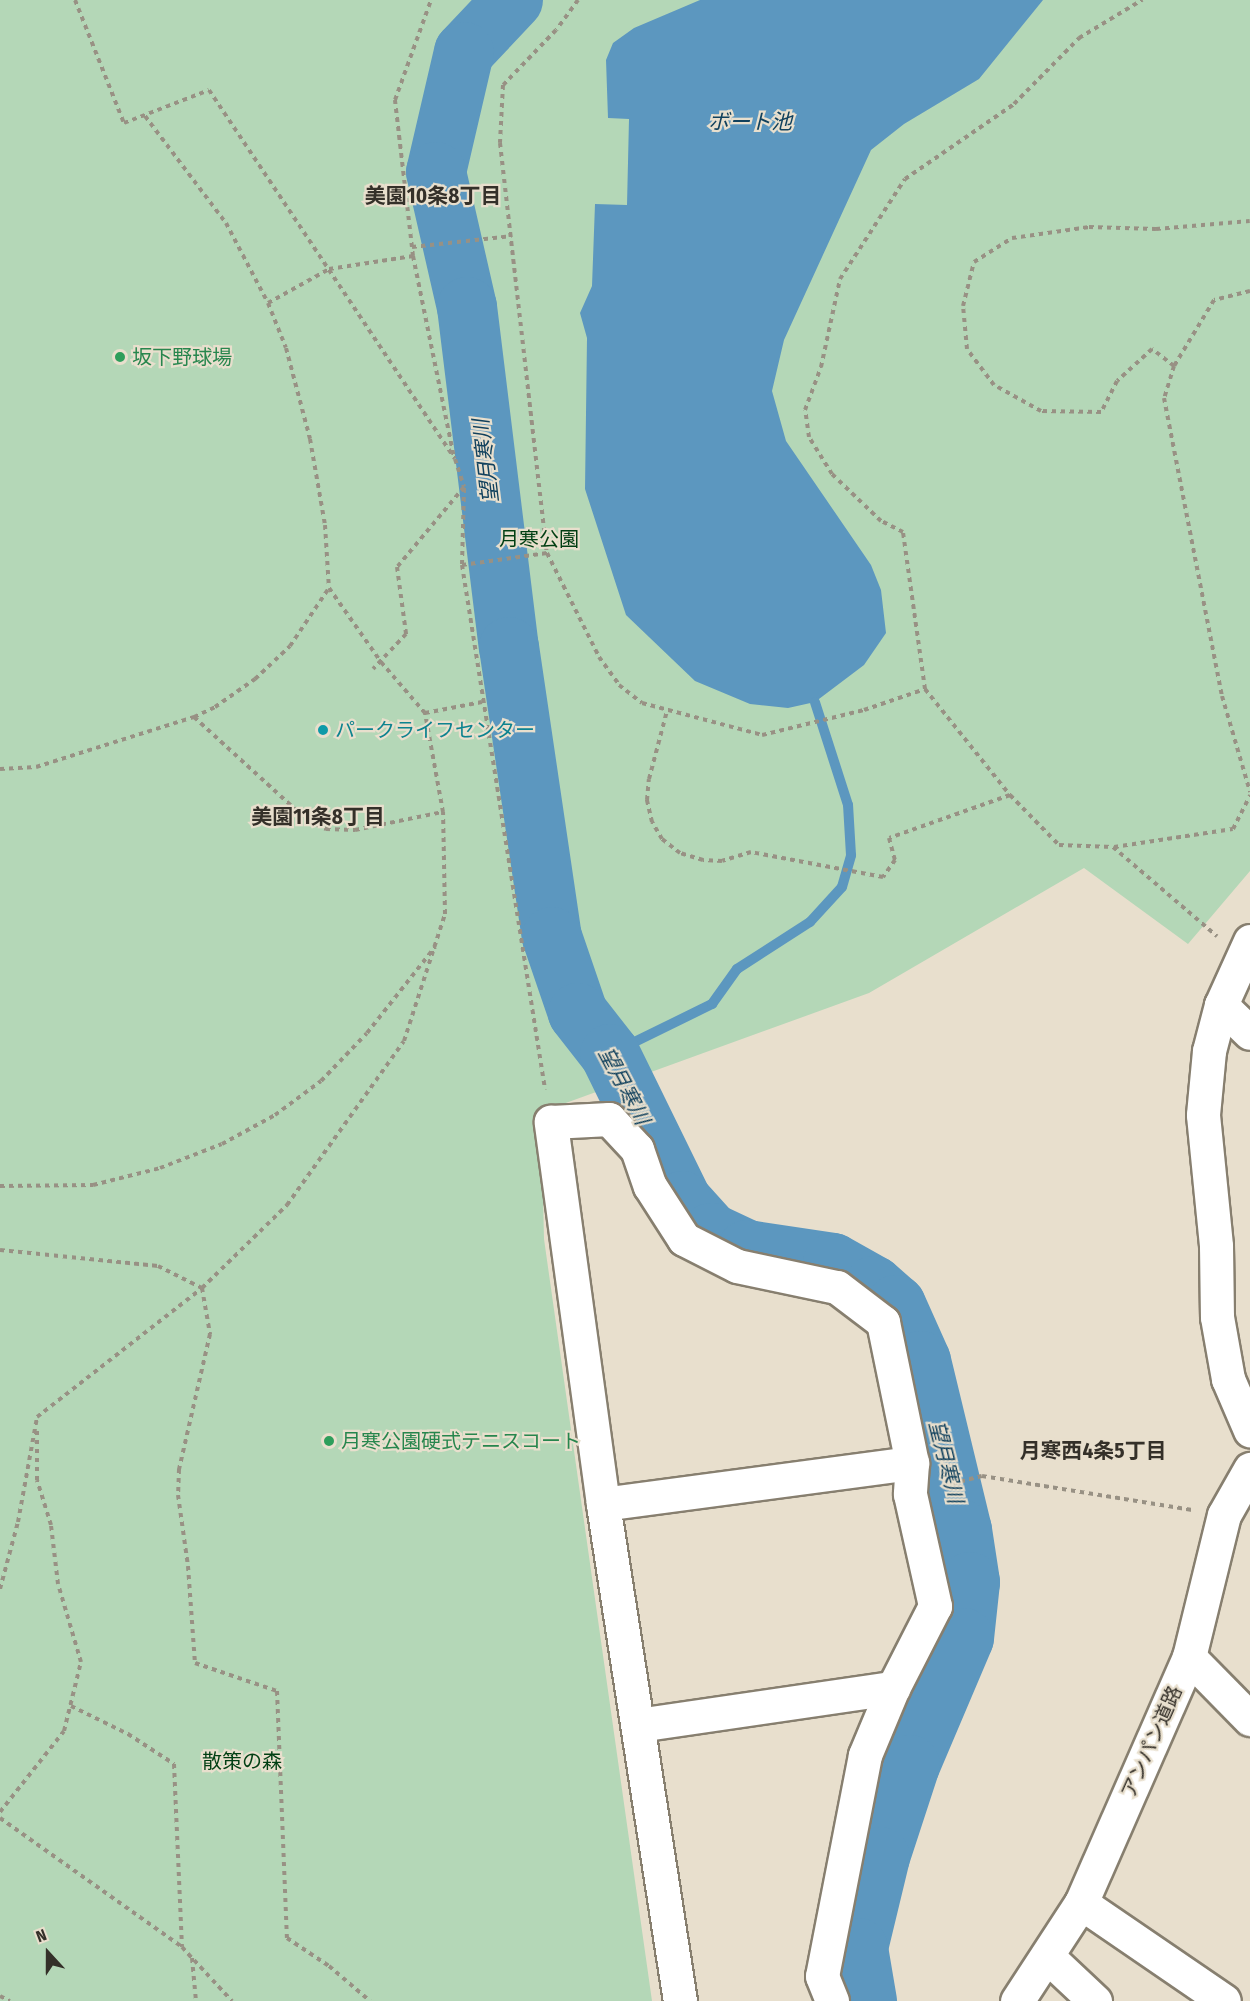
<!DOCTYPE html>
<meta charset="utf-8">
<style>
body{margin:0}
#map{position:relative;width:1250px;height:2001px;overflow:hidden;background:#e8dfcd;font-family:"Fira Sans Condensed","Noto Sans JP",sans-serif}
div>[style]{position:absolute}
.green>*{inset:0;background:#b4d7b7}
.water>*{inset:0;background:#5c97bf}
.stream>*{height:10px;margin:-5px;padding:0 5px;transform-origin:5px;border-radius:5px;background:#5c97bf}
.river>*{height:60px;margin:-30px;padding:0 30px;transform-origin:30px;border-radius:30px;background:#5c97bf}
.path>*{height:4px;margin-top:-2px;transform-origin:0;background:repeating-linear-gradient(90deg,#989184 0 4.5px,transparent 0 9px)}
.roads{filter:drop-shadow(2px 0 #877f6f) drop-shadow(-2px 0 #877f6f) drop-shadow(0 2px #877f6f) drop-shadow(0 -2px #877f6f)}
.minor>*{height:33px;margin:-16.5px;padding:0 16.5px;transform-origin:16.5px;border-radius:16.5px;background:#fff}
.tertiary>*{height:33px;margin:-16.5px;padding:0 16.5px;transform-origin:16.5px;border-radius:16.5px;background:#fff}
.dots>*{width:16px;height:16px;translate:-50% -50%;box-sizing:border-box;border:3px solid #e8dfcd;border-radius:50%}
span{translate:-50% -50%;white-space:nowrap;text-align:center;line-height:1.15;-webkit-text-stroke:4.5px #e8dfcd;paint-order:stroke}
.leisure-label{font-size:20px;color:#27864d}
.left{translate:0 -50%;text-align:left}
.park-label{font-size:20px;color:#013f13}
.culture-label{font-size:20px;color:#0d838f}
.street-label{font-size:20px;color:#343029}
.water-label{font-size:21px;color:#11415d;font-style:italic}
.neighbourhood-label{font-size:21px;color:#343029;font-weight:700}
.north{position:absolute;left:18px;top:1923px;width:60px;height:60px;-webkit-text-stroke:4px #e8dfcd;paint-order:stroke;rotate:339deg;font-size:16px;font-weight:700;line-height:24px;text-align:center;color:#343029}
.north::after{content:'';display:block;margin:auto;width:21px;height:27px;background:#343029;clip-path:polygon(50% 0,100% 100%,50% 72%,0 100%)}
</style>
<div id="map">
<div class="green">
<div style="clip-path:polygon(0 0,1250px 0,1250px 871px,1188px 944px,1084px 868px,869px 993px,541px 1112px,544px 1239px,652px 2001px,0 2001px)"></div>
</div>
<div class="water">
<div style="clip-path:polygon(700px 0,1043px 0,979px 79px,904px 124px,871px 150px,784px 340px,772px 391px,786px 441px,871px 565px,881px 590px,886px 633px,864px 665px,815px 702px,788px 708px,750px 704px,695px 681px,626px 615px,585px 489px,587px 338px,580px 313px,592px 286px,595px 204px,627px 205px,629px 119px,608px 118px,606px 60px,613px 43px,634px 28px)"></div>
</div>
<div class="stream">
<div style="left:610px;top:1054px;width:114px;rotate:-26.1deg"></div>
<div style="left:712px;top:1004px;width:43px;rotate:-54.5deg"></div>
<div style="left:737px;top:969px;width:87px;rotate:-32.8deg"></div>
<div style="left:810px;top:922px;width:47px;rotate:-47.6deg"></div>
<div style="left:842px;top:887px;width:33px;rotate:-74deg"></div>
<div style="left:851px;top:855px;width:50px;rotate:-93.4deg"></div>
<div style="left:848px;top:805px;width:108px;rotate:-107.8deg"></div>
</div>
<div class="river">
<div style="left:513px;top:0;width:71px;rotate:133.3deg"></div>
<div style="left:464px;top:52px;width:123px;rotate:103.1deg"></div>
<div style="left:436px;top:172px;width:139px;rotate:77.1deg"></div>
<div style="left:467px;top:307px;width:343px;rotate:83deg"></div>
<div style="left:509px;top:647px;width:293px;rotate:81.6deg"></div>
<div style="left:552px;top:937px;width:80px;rotate:71.1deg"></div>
<div style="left:578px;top:1013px;width:52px;rotate:52deg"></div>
<div style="left:610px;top:1054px;width:164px;rotate:63.9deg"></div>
<div style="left:682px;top:1201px;width:43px;rotate:47.8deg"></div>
<div style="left:711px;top:1233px;width:40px;rotate:25deg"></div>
<div style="left:747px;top:1250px;width:87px;rotate:8.6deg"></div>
<div style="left:833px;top:1263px;width:47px;rotate:29.3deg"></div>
<div style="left:874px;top:1286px;width:29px;rotate:41deg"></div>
<div style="left:896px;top:1305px;width:61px;rotate:65.9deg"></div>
<div style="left:921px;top:1361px;width:174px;rotate:76.4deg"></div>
<div style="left:962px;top:1530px;width:53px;rotate:81.3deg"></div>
<div style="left:970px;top:1582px;width:56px;rotate:96.1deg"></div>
<div style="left:964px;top:1638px;width:138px;rotate:113deg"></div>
<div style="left:910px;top:1765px;width:97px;rotate:108.1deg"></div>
<div style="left:880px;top:1857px;width:94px;rotate:103.6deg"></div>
<div style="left:858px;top:1948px;width:54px;rotate:80.4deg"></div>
</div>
<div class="path">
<div style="left:75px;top:0;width:132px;rotate:68.3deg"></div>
<div style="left:124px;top:123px;width:91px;rotate:-21.2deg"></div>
<div style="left:209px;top:90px;width:443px;rotate:56.3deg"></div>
<div style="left:455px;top:459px;width:29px;rotate:72deg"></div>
<div style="left:464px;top:487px;width:104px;rotate:129.9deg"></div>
<div style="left:397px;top:567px;width:68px;rotate:82.3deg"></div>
<div style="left:406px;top:634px;width:48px;rotate:133.3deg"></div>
<div style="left:578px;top:0;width:37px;rotate:126deg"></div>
<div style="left:556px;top:30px;width:76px;rotate:133.9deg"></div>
<div style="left:503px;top:85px;width:58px;rotate:93deg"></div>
<div style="left:500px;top:143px;width:413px;rotate:83.5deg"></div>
<div style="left:547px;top:553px;width:116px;rotate:63.4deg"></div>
<div style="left:599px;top:657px;width:34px;rotate:54deg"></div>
<div style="left:619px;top:685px;width:29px;rotate:38deg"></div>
<div style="left:642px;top:703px;width:124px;rotate:14.9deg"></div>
<div style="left:762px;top:735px;width:105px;rotate:-13.8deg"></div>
<div style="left:864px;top:710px;width:65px;rotate:-19deg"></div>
<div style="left:925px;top:689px;width:136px;rotate:51.3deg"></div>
<div style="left:1010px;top:795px;width:128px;rotate:160.4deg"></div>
<div style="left:889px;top:838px;width:23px;rotate:75deg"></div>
<div style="left:895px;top:860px;width:21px;rotate:125deg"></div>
<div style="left:883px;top:877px;width:134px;rotate:-169.3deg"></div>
<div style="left:751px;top:852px;width:30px;rotate:163deg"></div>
<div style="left:722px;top:861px;width:19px;rotate:-177deg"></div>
<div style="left:703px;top:860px;width:24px;rotate:-163deg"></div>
<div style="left:680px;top:853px;width:23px;rotate:-142deg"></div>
<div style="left:662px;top:839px;width:20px;rotate:-120deg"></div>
<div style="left:652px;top:822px;width:23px;rotate:-103deg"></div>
<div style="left:647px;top:800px;width:21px;rotate:-85deg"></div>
<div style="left:649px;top:779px;width:70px;rotate:-75.2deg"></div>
<div style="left:145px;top:116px;width:134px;rotate:52.9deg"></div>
<div style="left:226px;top:223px;width:90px;rotate:62.3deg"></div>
<div style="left:268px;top:303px;width:70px;rotate:-29.1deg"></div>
<div style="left:329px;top:269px;width:85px;rotate:-8.8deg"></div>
<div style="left:413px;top:256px;width:205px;rotate:78.5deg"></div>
<div style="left:412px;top:247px;width:100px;rotate:-6.3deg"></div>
<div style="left:413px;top:256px;width:157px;rotate:-96.6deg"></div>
<div style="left:395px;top:100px;width:106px;rotate:-70.2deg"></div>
<div style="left:1250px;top:291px;width:37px;rotate:166deg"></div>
<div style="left:1214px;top:300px;width:77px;rotate:121.2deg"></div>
<div style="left:1174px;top:366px;width:34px;rotate:107deg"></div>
<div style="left:1164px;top:398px;width:304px;rotate:79deg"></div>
<div style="left:1222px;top:696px;width:100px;rotate:73.7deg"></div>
<div style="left:268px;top:303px;width:48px;rotate:68.2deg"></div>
<div style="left:286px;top:348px;width:94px;rotate:75.2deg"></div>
<div style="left:310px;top:439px;width:87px;rotate:80.1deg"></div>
<div style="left:325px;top:525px;width:63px;rotate:86.4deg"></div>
<div style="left:329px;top:588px;width:90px;rotate:54.9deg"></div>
<div style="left:381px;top:662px;width:67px;rotate:49.2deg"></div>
<div style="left:1174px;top:366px;width:28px;rotate:-142deg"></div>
<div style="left:1152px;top:349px;width:47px;rotate:137.6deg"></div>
<div style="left:1117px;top:381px;width:35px;rotate:117deg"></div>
<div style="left:1101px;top:412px;width:60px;rotate:-179deg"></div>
<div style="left:1041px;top:411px;width:54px;rotate:-151deg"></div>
<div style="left:994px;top:385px;width:45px;rotate:-126.9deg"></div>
<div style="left:967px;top:349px;width:43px;rotate:-95.3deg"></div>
<div style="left:963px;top:306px;width:45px;rotate:-76deg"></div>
<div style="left:974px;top:262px;width:45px;rotate:-32.3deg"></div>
<div style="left:1012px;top:238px;width:78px;rotate:-8.1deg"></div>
<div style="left:1089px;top:227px;width:67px;rotate:1.7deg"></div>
<div style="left:1156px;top:229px;width:94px;rotate:-4.9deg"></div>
<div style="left:464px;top:488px;width:77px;rotate:91.5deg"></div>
<div style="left:462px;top:565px;width:531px;rotate:81deg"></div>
<div style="left:462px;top:565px;width:86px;rotate:-8deg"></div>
<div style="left:925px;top:689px;width:159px;rotate:-98deg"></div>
<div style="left:903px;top:532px;width:25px;rotate:-153deg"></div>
<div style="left:881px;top:521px;width:68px;rotate:-136.2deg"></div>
<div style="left:832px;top:474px;width:44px;rotate:-121.9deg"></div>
<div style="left:809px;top:437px;width:27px;rotate:-98deg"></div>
<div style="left:805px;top:410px;width:46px;rotate:-69.6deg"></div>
<div style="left:821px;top:367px;width:90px;rotate:-77.8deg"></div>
<div style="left:840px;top:279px;width:119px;rotate:-57deg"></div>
<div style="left:905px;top:179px;width:132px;rotate:-34.5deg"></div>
<div style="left:1014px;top:104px;width:93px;rotate:-45.4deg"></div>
<div style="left:1079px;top:38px;width:74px;rotate:-31.1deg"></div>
<div style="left:194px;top:717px;width:154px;rotate:42.4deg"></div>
<div style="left:308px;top:821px;width:20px;rotate:24deg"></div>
<div style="left:326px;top:829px;width:29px;rotate:2deg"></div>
<div style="left:355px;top:830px;width:90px;rotate:-11.6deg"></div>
<div style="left:0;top:769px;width:36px;rotate:-3deg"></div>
<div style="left:36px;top:767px;width:166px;rotate:-17.6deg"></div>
<div style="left:194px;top:717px;width:23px;rotate:-25deg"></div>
<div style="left:215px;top:707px;width:49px;rotate:-35deg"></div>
<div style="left:255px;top:679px;width:48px;rotate:-43.3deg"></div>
<div style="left:290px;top:646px;width:70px;rotate:-56.1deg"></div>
<div style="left:1010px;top:795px;width:70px;rotate:45.6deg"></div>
<div style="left:1059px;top:845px;width:54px;rotate:2.1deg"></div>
<div style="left:1113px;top:847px;width:137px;rotate:40.6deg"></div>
<div style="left:1114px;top:847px;width:120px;rotate:-8.6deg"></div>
<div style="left:1233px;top:829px;width:38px;rotate:-63deg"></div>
<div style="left:0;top:1186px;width:93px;rotate:-0.6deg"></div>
<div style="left:93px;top:1185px;width:69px;rotate:-14.2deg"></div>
<div style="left:160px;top:1168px;width:66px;rotate:-21.2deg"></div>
<div style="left:222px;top:1144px;width:60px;rotate:-28.7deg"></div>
<div style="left:275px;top:1115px;width:57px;rotate:-36.5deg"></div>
<div style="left:321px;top:1081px;width:66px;rotate:-46.2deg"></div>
<div style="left:367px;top:1033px;width:110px;rotate:-51.7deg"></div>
<div style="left:0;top:1250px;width:159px;rotate:5.8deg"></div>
<div style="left:158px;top:1266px;width:49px;rotate:26.6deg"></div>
<div style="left:202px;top:1288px;width:119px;rotate:-44.3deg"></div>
<div style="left:287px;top:1205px;width:201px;rotate:-54.5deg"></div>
<div style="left:404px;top:1041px;width:133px;rotate:-72.1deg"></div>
<div style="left:445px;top:914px;width:102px;rotate:-91.1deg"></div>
<div style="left:443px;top:812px;width:101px;rotate:-100.3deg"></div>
<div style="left:425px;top:713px;width:58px;rotate:-10.9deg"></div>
<div style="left:943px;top:1486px;width:40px;rotate:-14.4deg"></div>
<div style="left:982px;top:1476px;width:213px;rotate:9.2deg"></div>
<div style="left:0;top:1589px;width:69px;rotate:-75deg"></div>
<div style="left:18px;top:1522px;width:107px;rotate:-79.7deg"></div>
<div style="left:37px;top:1417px;width:209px;rotate:-38deg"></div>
<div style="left:202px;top:1288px;width:47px;rotate:80.1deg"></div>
<div style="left:210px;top:1334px;width:139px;rotate:102.9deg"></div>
<div style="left:179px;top:1469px;width:26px;rotate:92deg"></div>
<div style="left:178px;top:1495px;width:72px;rotate:82deg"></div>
<div style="left:188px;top:1566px;width:97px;rotate:85.9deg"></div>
<div style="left:195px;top:1663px;width:87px;rotate:18.9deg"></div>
<div style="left:277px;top:1691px;width:247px;rotate:87.7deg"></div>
<div style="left:287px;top:1938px;width:50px;rotate:33.7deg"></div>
<div style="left:329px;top:1966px;width:54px;rotate:40.5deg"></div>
<div style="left:71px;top:1706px;width:64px;rotate:26.2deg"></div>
<div style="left:128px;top:1734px;width:55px;rotate:33.1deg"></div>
<div style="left:174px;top:1764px;width:183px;rotate:87.5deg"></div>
<div style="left:0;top:1812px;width:103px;rotate:-51.7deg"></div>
<div style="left:64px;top:1731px;width:71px;rotate:-76.2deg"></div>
<div style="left:81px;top:1662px;width:81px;rotate:-106.4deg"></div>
<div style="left:58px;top:1584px;width:59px;rotate:-96.8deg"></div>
<div style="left:51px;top:1525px;width:47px;rotate:-107.3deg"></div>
<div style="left:37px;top:1480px;width:53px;rotate:-90deg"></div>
<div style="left:0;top:1818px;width:223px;rotate:35.3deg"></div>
<div style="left:182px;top:1947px;width:15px;rotate:48deg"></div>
<div style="left:192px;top:1958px;width:43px;rotate:84.7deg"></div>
<div style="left:194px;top:1960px;width:56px;rotate:47.2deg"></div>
<div style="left:0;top:1996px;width:11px;rotate:27deg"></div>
</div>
<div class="roads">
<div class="minor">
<div style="left:1250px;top:941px;width:70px;rotate:114.4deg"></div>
<div style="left:1221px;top:1005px;width:48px;rotate:104.6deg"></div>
<div style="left:1209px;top:1051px;width:64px;rotate:95.4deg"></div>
<div style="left:1203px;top:1115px;width:132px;rotate:84.3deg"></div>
<div style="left:1216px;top:1246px;width:71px;rotate:89.2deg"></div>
<div style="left:1217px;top:1317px;width:63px;rotate:79.9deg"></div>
<div style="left:1228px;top:1379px;width:56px;rotate:66.7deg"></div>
<div style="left:1221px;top:1005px;width:40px;rotate:44deg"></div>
<div style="left:603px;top:1504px;width:312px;rotate:-7.6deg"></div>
<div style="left:1189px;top:1657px;width:87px;rotate:45.5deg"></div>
<div style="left:638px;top:1725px;width:258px;rotate:-8.3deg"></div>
<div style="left:1081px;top:1903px;width:173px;rotate:34.4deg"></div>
<div style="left:1047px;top:1956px;width:66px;rotate:43.2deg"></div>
<div style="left:680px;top:2001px;width:503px;rotate:-98.81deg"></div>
<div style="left:603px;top:1504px;width:386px;rotate:-97.8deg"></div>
<div style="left:551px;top:1122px;width:58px;rotate:-3deg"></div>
<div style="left:609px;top:1119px;width:41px;rotate:47deg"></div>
<div style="left:637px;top:1149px;width:39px;rotate:71deg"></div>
<div style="left:650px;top:1186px;width:63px;rotate:57.3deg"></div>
<div style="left:684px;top:1239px;width:59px;rotate:27deg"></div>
<div style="left:737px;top:1266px;width:102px;rotate:11.9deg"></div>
<div style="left:837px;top:1287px;width:58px;rotate:37.3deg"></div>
<div style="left:883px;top:1322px;width:144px;rotate:78.4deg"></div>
<div style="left:912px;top:1463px;width:31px;rotate:94deg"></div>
<div style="left:910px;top:1494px;width:115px;rotate:77.4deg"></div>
<div style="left:935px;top:1606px;width:92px;rotate:117.1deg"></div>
<div style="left:893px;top:1688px;width:73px;rotate:112.7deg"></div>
<div style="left:865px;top:1755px;width:225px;rotate:101deg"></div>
<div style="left:822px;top:1976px;width:27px;rotate:68deg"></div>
</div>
<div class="tertiary">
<div style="left:1017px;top:2001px;width:117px;rotate:-56.9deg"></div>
<div style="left:1081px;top:1903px;width:269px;rotate:-66.3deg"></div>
<div style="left:1189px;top:1657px;width:146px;rotate:-76.2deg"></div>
<div style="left:1224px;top:1515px;width:53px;rotate:-60.5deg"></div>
</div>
</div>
<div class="dots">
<div style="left:120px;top:357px;background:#2e9e5b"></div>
<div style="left:323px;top:730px;background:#0f9aa8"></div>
<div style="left:329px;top:1441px;background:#2e9e5b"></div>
</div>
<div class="leisure-label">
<span class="left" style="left:132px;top:357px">坂下野球場</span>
<span class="left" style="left:341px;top:1441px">月寒公園硬式テニスコート</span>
</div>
<div class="park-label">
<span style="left:539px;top:539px">月寒公園</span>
<span style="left:242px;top:1761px">散策の森</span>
</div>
<div class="culture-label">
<span class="left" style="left:335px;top:730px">パークライフセンター</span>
</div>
<div class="street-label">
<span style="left:1152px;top:1742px;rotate:-66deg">アンパン道路</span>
</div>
<div class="water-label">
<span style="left:750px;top:122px">ボート池</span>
<span style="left:486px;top:461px;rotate:-97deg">望月寒川</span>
<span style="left:624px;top:1086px;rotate:62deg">望月寒川</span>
<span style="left:946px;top:1462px;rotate:76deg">望月寒川</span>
</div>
<div class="neighbourhood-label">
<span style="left:433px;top:196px">美園10条8丁目</span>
<span style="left:318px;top:817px">美園11条8丁目</span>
<span style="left:1093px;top:1451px">月寒西4条5丁目</span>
</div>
<div class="north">N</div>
</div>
